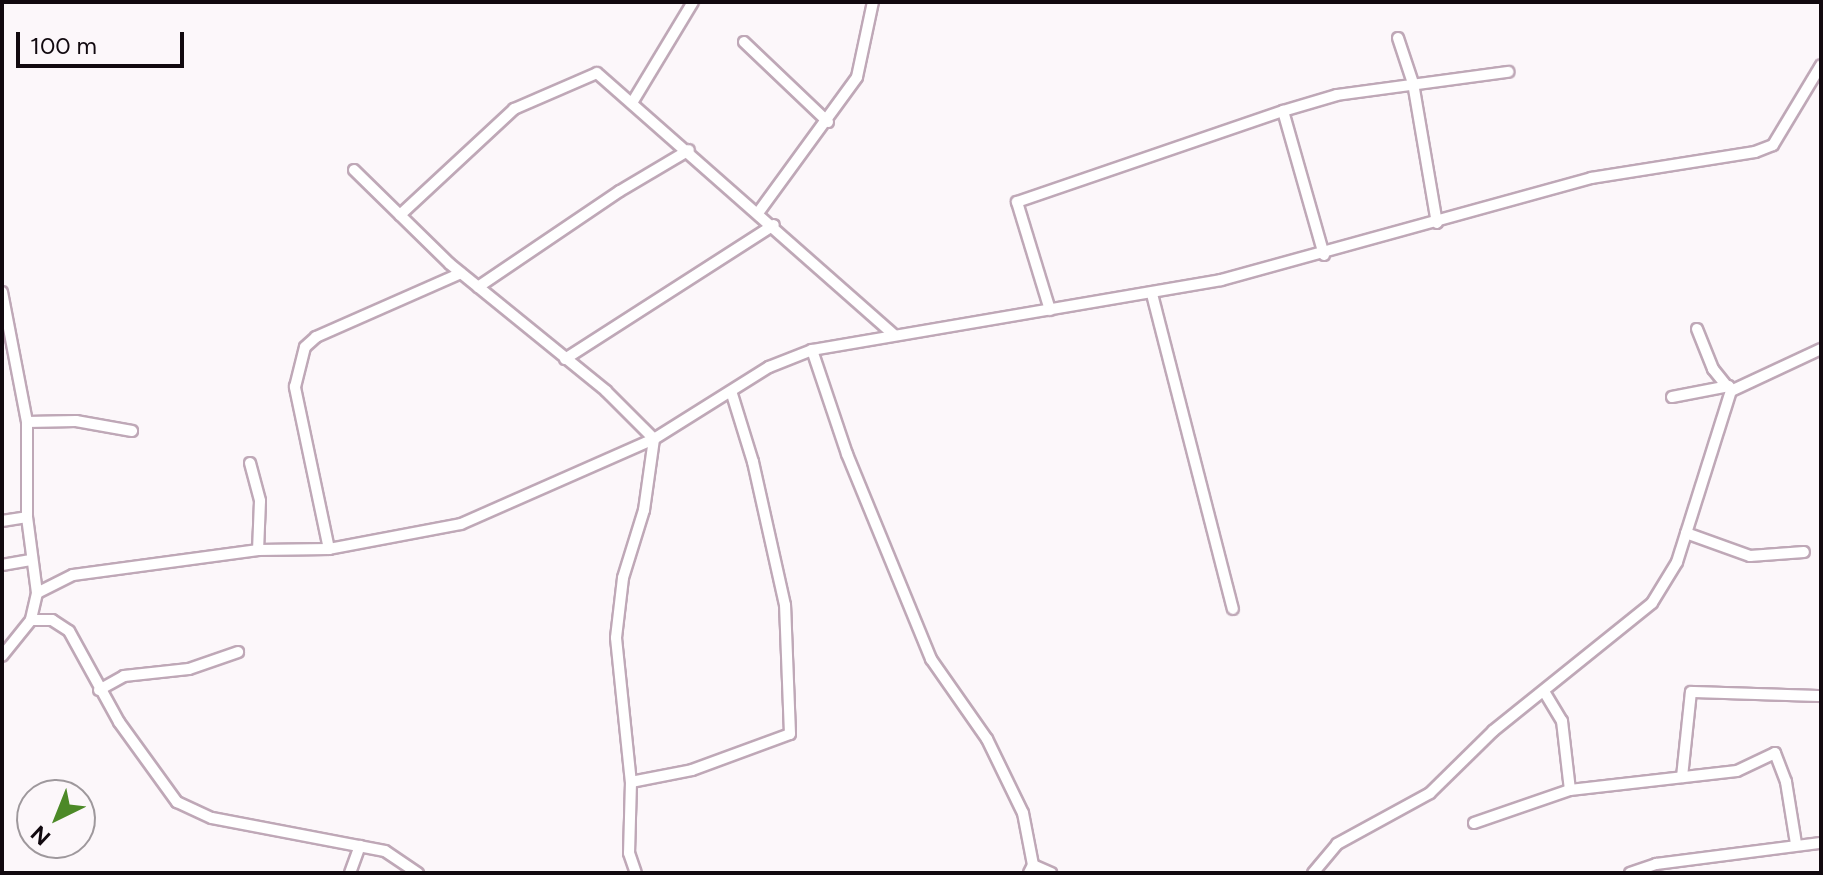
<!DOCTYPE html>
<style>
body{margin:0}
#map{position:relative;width:1823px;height:875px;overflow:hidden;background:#fcf7fa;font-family:Figtree,sans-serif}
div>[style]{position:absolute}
.roads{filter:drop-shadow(2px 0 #bfa8b7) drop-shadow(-2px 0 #bfa8b7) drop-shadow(0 2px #bfa8b7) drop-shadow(0 -2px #bfa8b7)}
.street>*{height:10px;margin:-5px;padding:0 5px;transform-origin:5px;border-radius:5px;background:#fff}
span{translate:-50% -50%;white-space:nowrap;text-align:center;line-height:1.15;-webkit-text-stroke:8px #fcf7fa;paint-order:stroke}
.frame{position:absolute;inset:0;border:4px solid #11090f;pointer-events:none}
.north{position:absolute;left:16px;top:779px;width:80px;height:80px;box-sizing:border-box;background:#fcf7fa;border:2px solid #9e989c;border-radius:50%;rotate:223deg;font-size:22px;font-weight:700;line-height:32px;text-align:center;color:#11090f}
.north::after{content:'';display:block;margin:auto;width:28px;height:36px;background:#4c8927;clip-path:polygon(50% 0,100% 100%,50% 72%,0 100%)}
.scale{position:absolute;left:16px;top:32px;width:168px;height:36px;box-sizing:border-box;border:4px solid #11090f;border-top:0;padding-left:10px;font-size:24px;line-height:28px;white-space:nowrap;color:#11090f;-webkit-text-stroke:6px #fcf7fa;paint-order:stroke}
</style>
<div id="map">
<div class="roads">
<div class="street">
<div style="left:1398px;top:38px;width:47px;rotate:71.6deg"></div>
<div style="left:1413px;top:83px;width:142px;rotate:80.3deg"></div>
<div style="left:744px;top:42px;width:116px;rotate:43.6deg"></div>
<div style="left:632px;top:103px;width:118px;rotate:-58.9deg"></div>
<div style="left:354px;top:170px;width:134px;rotate:44.4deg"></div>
<div style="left:450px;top:264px;width:201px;rotate:39.1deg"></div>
<div style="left:606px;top:391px;width:68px;rotate:45deg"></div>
<div style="left:654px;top:439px;width:72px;rotate:98deg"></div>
<div style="left:644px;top:510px;width:71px;rotate:107.2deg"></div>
<div style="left:623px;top:578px;width:60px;rotate:96.7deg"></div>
<div style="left:616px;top:638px;width:145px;rotate:84.1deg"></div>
<div style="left:631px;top:782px;width:71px;rotate:91.6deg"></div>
<div style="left:629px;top:853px;width:21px;rotate:71deg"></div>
<div style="left:758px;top:213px;width:168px;rotate:-53.9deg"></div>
<div style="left:857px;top:77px;width:77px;rotate:-78deg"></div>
<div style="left:400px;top:215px;width:156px;rotate:-42.9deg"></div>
<div style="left:514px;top:109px;width:90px;rotate:-23.4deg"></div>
<div style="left:597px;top:73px;width:395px;rotate:41.4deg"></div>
<div style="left:1324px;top:255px;width:150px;rotate:-105.9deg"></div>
<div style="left:1283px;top:111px;width:56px;rotate:-16.5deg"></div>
<div style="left:1337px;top:95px;width:173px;rotate:-7.7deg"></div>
<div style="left:478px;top:287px;width:171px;rotate:-34.1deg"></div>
<div style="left:620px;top:191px;width:80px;rotate:-30.7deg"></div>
<div style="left:2px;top:292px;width:132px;rotate:79.1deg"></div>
<div style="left:27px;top:422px;width:95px;rotate:90deg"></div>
<div style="left:27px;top:517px;width:77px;rotate:82.5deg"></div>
<div style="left:37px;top:593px;width:28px;rotate:103deg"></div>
<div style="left:31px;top:620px;width:46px;rotate:128.9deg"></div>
<div style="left:1152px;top:294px;width:325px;rotate:75.6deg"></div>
<div style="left:1050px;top:310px;width:113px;rotate:-107deg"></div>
<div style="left:1017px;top:202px;width:281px;rotate:-18.9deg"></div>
<div style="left:1697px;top:329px;width:43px;rotate:68.2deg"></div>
<div style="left:1713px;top:369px;width:22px;rotate:51deg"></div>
<div style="left:812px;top:350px;width:110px;rotate:71.4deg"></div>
<div style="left:847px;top:454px;width:222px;rotate:67.7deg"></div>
<div style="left:931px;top:659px;width:98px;rotate:55deg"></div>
<div style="left:987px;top:739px;width:82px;rotate:64.1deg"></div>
<div style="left:1023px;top:813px;width:53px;rotate:79.1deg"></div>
<div style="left:1033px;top:865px;width:9px;rotate:117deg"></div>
<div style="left:565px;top:359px;width:248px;rotate:-32.7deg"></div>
<div style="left:1672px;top:397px;width:58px;rotate:-10.9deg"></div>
<div style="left:27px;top:422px;width:49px;rotate:-1.2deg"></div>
<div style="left:76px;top:421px;width:57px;rotate:10.1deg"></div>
<div style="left:250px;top:463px;width:39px;rotate:75deg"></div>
<div style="left:260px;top:501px;width:49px;rotate:92.3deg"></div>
<div style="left:2px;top:521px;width:25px;rotate:-9deg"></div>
<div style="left:1686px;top:533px;width:68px;rotate:19.8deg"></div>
<div style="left:1750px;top:556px;width:54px;rotate:-4.2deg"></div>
<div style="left:329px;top:549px;width:166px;rotate:-101.9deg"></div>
<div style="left:295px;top:387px;width:41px;rotate:-76deg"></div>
<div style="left:305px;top:347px;width:15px;rotate:-42deg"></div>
<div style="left:316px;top:337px;width:158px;rotate:-23.8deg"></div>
<div style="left:2px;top:565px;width:29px;rotate:-10deg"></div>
<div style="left:37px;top:593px;width:40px;rotate:-26.6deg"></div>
<div style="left:73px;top:575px;width:187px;rotate:-7.7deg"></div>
<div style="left:258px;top:550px;width:71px;rotate:-0.8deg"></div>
<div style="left:329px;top:549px;width:134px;rotate:-10.7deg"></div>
<div style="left:461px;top:524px;width:211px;rotate:-23.8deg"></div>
<div style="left:654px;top:439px;width:136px;rotate:-32.1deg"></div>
<div style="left:769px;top:367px;width:46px;rotate:-21.6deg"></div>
<div style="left:812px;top:350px;width:415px;rotate:-9.7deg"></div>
<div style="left:1221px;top:280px;width:384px;rotate:-15.4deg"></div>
<div style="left:1591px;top:178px;width:166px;rotate:-9deg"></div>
<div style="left:1755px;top:152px;width:19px;rotate:-21deg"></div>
<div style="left:1773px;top:145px;width:93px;rotate:-59deg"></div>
<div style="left:31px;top:620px;width:21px"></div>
<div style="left:52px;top:620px;width:20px;rotate:33deg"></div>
<div style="left:69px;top:631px;width:104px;rotate:61.2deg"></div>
<div style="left:119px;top:722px;width:99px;rotate:54.1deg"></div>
<div style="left:177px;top:802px;width:38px;rotate:25deg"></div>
<div style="left:212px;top:818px;width:176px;rotate:10.8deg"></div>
<div style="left:385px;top:851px;width:40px;rotate:34deg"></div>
<div style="left:99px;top:690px;width:29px;rotate:-29deg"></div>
<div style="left:124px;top:676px;width:65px;rotate:-6.1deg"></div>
<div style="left:189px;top:669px;width:52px;rotate:-19.1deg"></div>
<div style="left:1545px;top:693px;width:33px;rotate:59deg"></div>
<div style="left:1562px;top:721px;width:69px;rotate:83.4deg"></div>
<div style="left:1682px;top:777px;width:85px;rotate:-84deg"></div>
<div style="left:1691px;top:692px;width:130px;rotate:1.8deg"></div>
<div style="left:631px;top:782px;width:62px;rotate:-11.1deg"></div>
<div style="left:692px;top:770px;width:104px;rotate:-20.2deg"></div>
<div style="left:790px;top:734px;width:129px;rotate:-92.2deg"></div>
<div style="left:785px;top:605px;width:147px;rotate:-102.6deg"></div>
<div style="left:753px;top:462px;width:74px;rotate:-107.2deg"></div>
<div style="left:1474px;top:823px;width:102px;rotate:-19deg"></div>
<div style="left:1570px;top:790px;width:168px;rotate:-6.5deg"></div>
<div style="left:1737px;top:771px;width:42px;rotate:-25.3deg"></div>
<div style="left:1775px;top:753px;width:31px;rotate:69deg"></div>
<div style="left:1786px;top:782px;width:63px;rotate:80.8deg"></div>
<div style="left:1033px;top:865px;width:20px;rotate:24deg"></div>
<div style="left:350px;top:873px;width:29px;rotate:-70deg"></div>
<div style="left:1313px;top:873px;width:38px;rotate:-50deg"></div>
<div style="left:1337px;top:844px;width:106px;rotate:-28.7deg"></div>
<div style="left:1430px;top:793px;width:88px;rotate:-44.5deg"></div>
<div style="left:1493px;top:731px;width:204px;rotate:-38.8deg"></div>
<div style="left:1652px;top:603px;width:48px;rotate:-58.6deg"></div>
<div style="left:1677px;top:562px;width:179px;rotate:-72.5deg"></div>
<div style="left:1731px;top:391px;width:99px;rotate:-25deg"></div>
<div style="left:1630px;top:873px;width:28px;rotate:-19deg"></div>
<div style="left:1656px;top:864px;width:166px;rotate:-7.3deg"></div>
</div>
</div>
<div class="frame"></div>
<div class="north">N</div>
<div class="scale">100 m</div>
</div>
